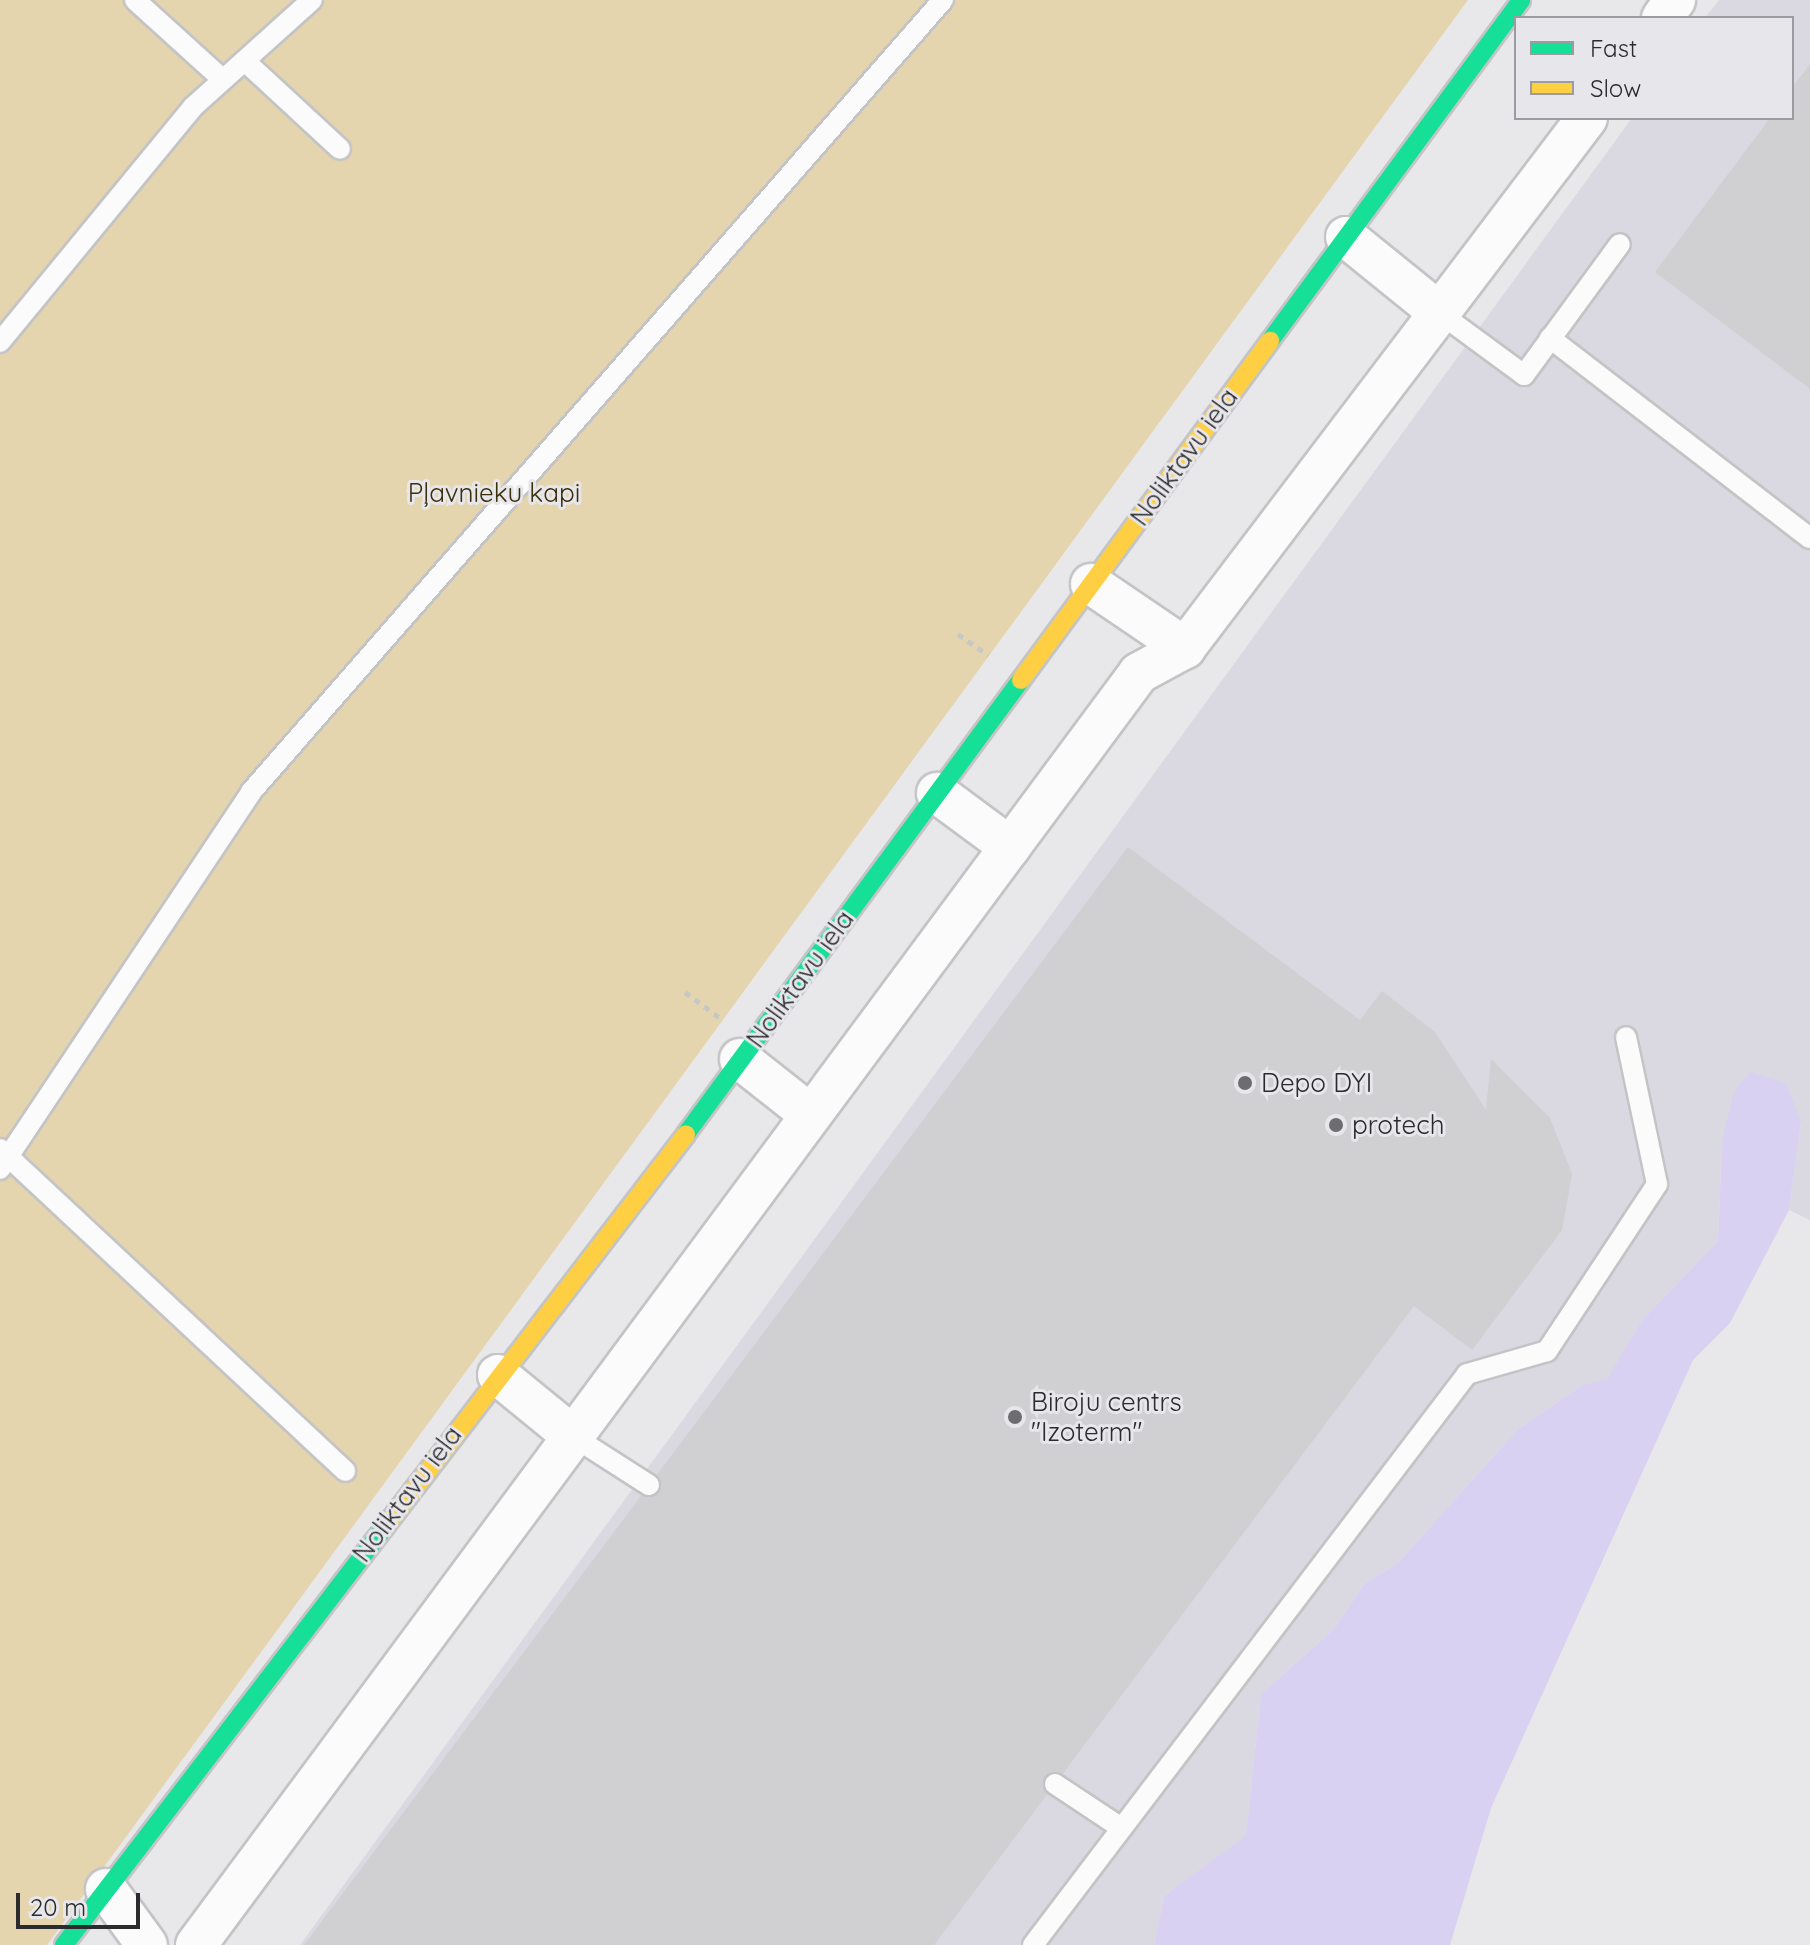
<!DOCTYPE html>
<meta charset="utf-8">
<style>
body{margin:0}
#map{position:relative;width:1810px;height:1945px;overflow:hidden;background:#e8e7ea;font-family:Quicksand,sans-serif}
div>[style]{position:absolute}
.built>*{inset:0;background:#dad8e0}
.green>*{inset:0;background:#e4d5af}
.water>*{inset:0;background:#d9d1f2}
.building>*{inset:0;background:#d0cfd1}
.path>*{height:5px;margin-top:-2.5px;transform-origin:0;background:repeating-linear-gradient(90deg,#c7c7c8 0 6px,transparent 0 12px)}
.roads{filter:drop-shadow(2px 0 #c4c4c6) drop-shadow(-2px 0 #c4c4c6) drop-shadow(0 2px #c4c4c6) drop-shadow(0 -2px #c4c4c6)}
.lane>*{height:20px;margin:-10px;padding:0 10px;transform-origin:10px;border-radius:10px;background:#fcfbfc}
.street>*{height:40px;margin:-20px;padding:0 20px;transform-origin:20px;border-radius:20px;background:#fcfbfc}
.fast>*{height:18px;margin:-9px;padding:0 9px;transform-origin:9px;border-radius:9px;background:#16e098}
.slow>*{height:18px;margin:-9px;padding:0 9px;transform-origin:9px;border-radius:9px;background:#ffcf43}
.dots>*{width:22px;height:22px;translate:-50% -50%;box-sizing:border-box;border:4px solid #e7e6eb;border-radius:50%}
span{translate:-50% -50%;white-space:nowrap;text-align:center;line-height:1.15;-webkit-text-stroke:6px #e7e6eb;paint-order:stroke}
.street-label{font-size:26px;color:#2b2a2c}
.park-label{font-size:26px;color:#3b2f0b}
.poi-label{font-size:26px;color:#2b2a2c}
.left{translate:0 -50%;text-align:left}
.legend{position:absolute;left:1514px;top:16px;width:280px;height:104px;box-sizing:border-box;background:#e7e6eb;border:2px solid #9c9b9f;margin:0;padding:10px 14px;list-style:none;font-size:24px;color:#2b2a2c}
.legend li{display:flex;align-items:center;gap:16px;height:40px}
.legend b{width:40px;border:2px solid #9c9b9f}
.scale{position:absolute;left:16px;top:1893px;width:124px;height:36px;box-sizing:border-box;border:4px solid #2b2a2c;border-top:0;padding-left:10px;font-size:24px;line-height:28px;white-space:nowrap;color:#2b2a2c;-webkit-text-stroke:6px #e7e6eb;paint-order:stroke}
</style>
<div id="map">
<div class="built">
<div style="clip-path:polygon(1719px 0,1810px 0,1810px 1220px,1789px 1210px,1801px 1122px,1722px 1141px,1718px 1241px,1642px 1320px,1607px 1380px,1582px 1385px,1517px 1430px,1397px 1564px,1365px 1583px,1334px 1629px,1261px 1694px,1246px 1837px,1164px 1896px,1154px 1945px,300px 1945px,1632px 118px,1792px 118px,1792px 18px,1705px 18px)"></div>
</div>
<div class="green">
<div style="clip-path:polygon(0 0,1468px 0,47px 1945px,0 1945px)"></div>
</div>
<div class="water">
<div style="clip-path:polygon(1750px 1072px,1786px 1083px,1801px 1122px,1789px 1210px,1730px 1323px,1693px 1360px,1491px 1808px,1450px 1945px,1154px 1945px,1164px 1896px,1246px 1836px,1261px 1694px,1334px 1629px,1365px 1583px,1397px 1564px,1517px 1430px,1582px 1385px,1607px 1379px,1642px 1320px,1718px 1241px,1722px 1141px,1734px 1092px)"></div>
</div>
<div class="building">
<div style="clip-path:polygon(1810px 64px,1810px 389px,1655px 272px,1770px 118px,1792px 118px,1792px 88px)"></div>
<div style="clip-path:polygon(1128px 847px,1360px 1020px,1382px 991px,1435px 1032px,1486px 1110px,1491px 1059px,1550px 1118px,1572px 1174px,1562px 1230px,1472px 1350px,1414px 1306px,934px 1945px,304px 1945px)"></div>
</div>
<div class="path">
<div style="left:958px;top:634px;width:37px;rotate:35deg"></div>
<div style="left:685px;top:992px;width:44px;rotate:36.6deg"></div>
</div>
<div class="roads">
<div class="lane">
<div style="left:135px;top:0;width:118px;rotate:42.2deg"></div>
<div style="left:248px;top:64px;width:125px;rotate:42.7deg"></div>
<div style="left:1441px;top:314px;width:103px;rotate:36.3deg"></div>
<div style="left:1524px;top:375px;width:162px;rotate:-53.8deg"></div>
<div style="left:1550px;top:338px;width:328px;rotate:37.6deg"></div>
<div style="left:0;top:342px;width:304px;rotate:-50.6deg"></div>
<div style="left:193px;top:107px;width:160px;rotate:-42deg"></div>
<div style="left:0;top:1149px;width:472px;rotate:43deg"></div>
<div style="left:0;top:1169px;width:453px;rotate:-56.3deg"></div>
<div style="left:251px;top:792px;width:1052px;rotate:-48.86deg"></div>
<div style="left:574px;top:1437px;width:89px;rotate:32.6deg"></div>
<div style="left:1055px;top:1784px;width:78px;rotate:33.5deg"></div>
<div style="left:1033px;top:1945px;width:717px;rotate:-52.76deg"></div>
<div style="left:1467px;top:1374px;width:83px;rotate:-16deg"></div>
<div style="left:1547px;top:1351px;width:200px;rotate:-56.6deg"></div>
<div style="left:1657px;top:1184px;width:150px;rotate:-101.9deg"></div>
</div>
<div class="street">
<div style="left:1662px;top:18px;width:22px;rotate:-54deg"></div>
<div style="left:1346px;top:237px;width:122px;rotate:39deg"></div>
<div style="left:1091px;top:584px;width:114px;rotate:34.2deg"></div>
<div style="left:937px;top:793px;width:91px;rotate:36.5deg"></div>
<div style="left:740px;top:1059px;width:90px;rotate:38.3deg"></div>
<div style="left:498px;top:1375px;width:98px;rotate:39.2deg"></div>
<div style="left:106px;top:1889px;width:69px;rotate:53.8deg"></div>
<div style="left:196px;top:1945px;width:1583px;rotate:-53.45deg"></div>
<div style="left:1139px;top:673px;width:52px;rotate:-28.5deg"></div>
<div style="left:1185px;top:648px;width:665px;rotate:-52.82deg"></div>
</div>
<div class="fast">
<div style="left:1270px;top:341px;width:423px;rotate:-53.6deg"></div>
<div style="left:686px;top:1134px;width:564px;rotate:-53.58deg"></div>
<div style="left:64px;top:1945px;width:526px;rotate:-52.5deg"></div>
</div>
<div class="slow">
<div style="left:1021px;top:680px;width:421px;rotate:-53.7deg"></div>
<div style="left:384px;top:1528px;width:496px;rotate:-52.5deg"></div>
</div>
</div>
<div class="dots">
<div style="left:1245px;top:1083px;background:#6d6c6e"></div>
<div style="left:1336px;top:1125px;background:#6d6c6e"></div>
<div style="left:1015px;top:1417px;background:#6d6c6e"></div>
</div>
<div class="street-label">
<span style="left:1184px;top:457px;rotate:-54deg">Noliktavu iela</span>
<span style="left:800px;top:979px;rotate:-54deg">Noliktavu iela</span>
<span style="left:407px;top:1494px;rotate:-53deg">Noliktavu iela</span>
</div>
<div class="park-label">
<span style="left:494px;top:493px">Pļavnieku kapi</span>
</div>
<div class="poi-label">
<span class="left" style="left:1261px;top:1083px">Depo DYI</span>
<span class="left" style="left:1352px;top:1125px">protech</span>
<span class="left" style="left:1031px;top:1417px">Biroju centrs<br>"Izoterm"</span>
</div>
<ul class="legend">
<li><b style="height:10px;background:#16e098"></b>Fast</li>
<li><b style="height:10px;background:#ffcf43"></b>Slow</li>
</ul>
<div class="scale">20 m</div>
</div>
